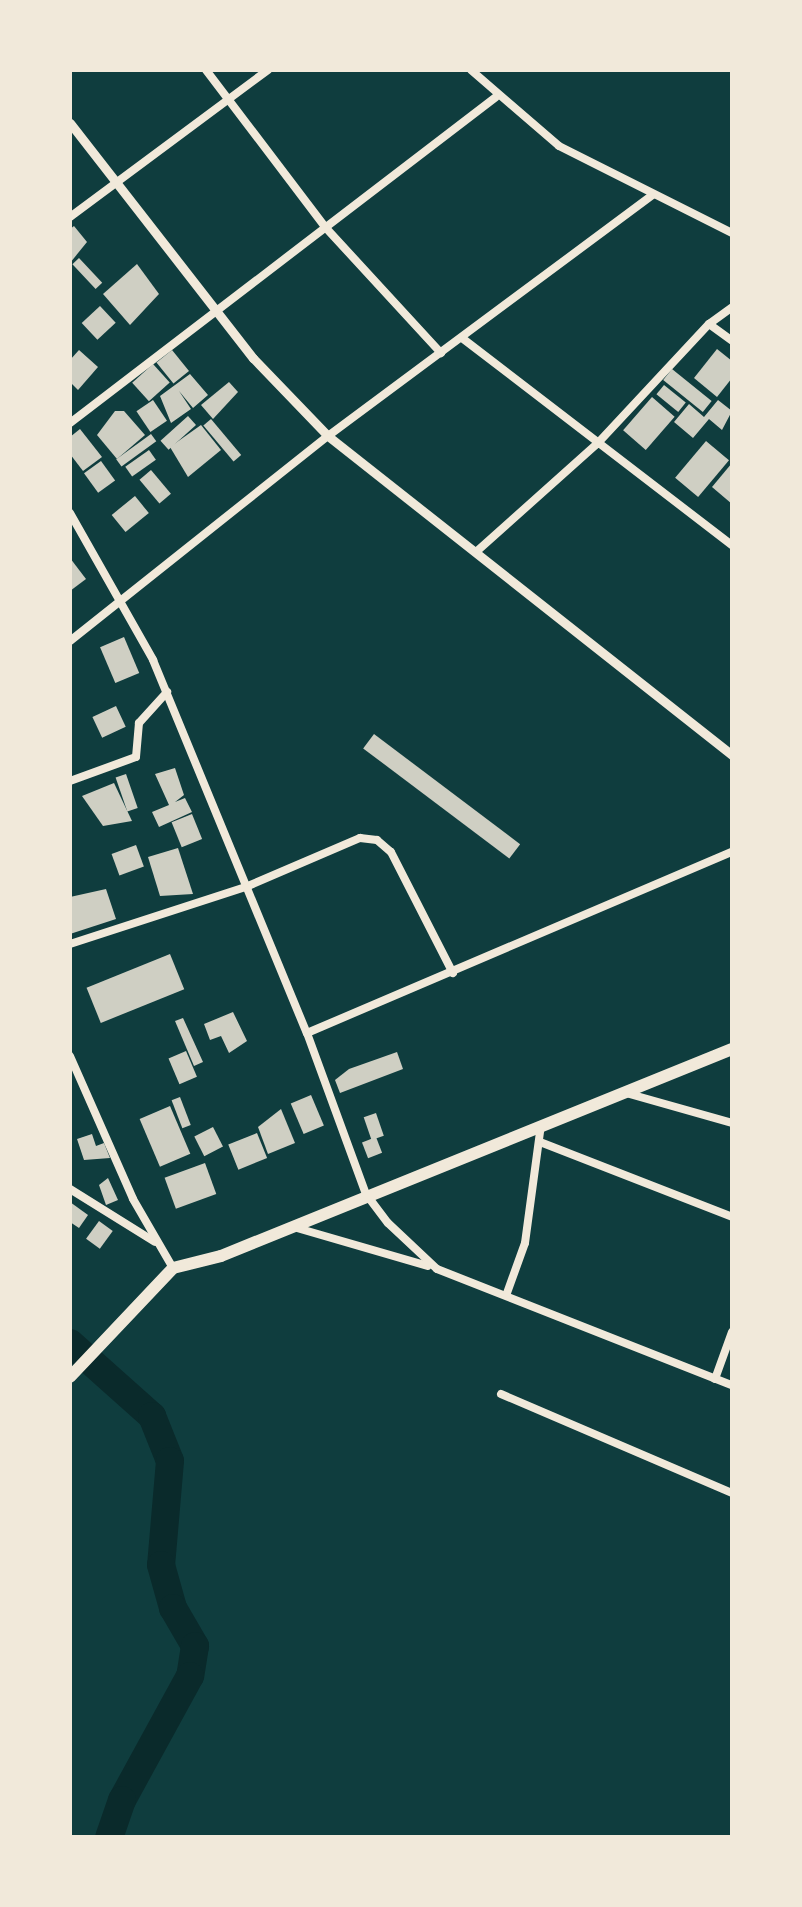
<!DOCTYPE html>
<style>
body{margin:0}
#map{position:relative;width:802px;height:1907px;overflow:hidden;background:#0f3d3e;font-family:"Fira Sans",sans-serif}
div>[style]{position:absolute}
.river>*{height:28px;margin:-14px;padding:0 14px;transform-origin:14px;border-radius:14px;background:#0a2a2b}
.building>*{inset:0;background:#cfcfc3;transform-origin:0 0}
.minor>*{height:8px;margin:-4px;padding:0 4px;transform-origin:4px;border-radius:4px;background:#f1e9da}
.tertiary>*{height:9px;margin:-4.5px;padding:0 4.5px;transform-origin:4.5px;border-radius:4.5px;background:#f1e9da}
.trunk>*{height:12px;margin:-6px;padding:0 6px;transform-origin:6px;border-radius:6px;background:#f1e9da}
span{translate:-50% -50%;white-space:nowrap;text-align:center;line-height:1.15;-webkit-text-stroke:9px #f1e9da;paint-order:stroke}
.frame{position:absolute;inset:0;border:72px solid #f1e9da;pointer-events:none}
</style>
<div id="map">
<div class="river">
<div style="left:70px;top:1343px;width:110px;rotate:41.7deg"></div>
<div style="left:152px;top:1416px;width:48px;rotate:68.2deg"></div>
<div style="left:170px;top:1461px;width:104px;rotate:94.9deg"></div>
<div style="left:161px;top:1565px;width:45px;rotate:74.4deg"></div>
<div style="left:173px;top:1608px;width:44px;rotate:59.9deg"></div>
<div style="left:195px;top:1646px;width:30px;rotate:99deg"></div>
<div style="left:190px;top:1676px;width:141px;rotate:118.7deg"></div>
<div style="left:122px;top:1800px;width:39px;rotate:109deg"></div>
</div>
<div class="building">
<div style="clip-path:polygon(74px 226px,87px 242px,70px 263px,70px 229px)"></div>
<div style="left:79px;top:258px;width:34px;height:9px;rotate:47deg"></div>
<div style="clip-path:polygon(137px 264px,159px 294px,130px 325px,103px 294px)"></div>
<div style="left:100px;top:306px;width:23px;height:25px;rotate:47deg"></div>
<div style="clip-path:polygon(717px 349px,732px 361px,732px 378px,717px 397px,694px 378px)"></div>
<div style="clip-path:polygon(79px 350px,98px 367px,78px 390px,70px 382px,70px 360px)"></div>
<div style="left:172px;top:350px;width:27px;height:20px;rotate:51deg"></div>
<div style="left:153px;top:364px;width:25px;height:28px;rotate:48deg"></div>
<div style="left:672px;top:369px;width:51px;height:14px;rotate:39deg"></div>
<div style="clip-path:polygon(190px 374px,208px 395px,193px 408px,179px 391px,191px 409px,171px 423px,160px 396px)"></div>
<div style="clip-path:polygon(229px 382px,238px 392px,213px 419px,201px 405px)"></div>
<div style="left:664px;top:385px;width:28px;height:12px;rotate:39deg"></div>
<div style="left:652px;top:397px;width:30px;height:44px;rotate:41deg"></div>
<div style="left:153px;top:400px;width:25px;height:20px;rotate:56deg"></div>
<div style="clip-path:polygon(718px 400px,732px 411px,722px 430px,709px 419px,693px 438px,674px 422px,689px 404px,704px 417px)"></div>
<div style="clip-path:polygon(115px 411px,124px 411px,145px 435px,117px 459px,97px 435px)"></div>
<div style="left:188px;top:416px;width:12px;height:37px;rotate:48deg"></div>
<div style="left:211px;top:419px;width:47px;height:10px;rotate:50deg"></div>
<div style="clip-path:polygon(201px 425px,221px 450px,188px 477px,170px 447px)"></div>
<div style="clip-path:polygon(80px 429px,102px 457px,83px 471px,70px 454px,70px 437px)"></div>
<div style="left:151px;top:434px;width:9px;height:43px;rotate:54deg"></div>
<div style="left:706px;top:441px;width:30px;height:48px;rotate:40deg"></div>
<div style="left:149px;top:450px;width:12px;height:29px;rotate:55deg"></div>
<div style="left:101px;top:461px;width:24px;height:21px;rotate:54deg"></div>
<div style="clip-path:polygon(732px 463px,732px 504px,712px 487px)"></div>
<div style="left:151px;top:470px;width:31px;height:15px;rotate:50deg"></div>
<div style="left:135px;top:496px;width:22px;height:30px;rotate:51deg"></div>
<div style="clip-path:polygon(70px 558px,86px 579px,70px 591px)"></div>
<div style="left:124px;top:637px;width:39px;height:26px;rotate:67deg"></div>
<div style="left:116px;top:706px;width:23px;height:26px;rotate:65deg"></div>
<div style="left:374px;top:734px;width:183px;height:18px;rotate:37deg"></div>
<div style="clip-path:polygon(175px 768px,184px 795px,175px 802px,185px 798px,192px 812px,159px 827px,152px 812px,169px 805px,155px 774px)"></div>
<div style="left:126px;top:774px;width:36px;height:11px;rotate:71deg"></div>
<div style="clip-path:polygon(114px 783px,132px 821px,103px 826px,82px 796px)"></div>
<div style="left:192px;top:814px;width:27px;height:22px;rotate:68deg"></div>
<div style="left:136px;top:845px;width:23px;height:26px;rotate:70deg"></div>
<div style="clip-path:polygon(178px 848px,193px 894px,160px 896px,148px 857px)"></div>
<div style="clip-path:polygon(106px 889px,116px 919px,70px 934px,70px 897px)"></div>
<div style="left:170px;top:954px;width:38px;height:90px;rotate:68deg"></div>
<div style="clip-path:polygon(233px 1012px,247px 1041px,229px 1053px,221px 1036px,210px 1040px,204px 1024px)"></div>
<div style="clip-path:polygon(183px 1018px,203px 1062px,194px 1066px,175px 1021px)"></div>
<div style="left:186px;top:1051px;width:28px;height:19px;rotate:67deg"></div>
<div style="clip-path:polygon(397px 1052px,403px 1069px,340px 1093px,335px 1080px,349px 1069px)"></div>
<div style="left:311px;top:1095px;width:33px;height:22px;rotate:67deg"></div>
<div style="left:180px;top:1097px;width:30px;height:9px;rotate:69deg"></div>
<div style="left:170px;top:1106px;width:52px;height:33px;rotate:67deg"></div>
<div style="clip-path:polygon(281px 1109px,295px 1143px,268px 1154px,258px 1127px)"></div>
<div style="left:376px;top:1113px;width:24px;height:13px;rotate:71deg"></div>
<div style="left:213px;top:1127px;width:22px;height:21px;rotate:63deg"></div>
<div style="left:257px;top:1133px;width:27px;height:31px;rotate:68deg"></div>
<div style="clip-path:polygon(92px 1134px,96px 1146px,104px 1143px,110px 1158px,84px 1160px,77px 1139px)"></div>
<div style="left:376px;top:1137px;width:17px;height:15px;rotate:69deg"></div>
<div style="left:205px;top:1163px;width:33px;height:43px;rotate:70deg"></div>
<div style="clip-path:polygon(108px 1178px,118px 1200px,106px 1205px,99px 1185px)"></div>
<div style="clip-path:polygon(70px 1202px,88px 1215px,79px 1228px,70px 1222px)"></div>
<div style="left:99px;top:1221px;width:17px;height:22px;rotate:36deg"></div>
</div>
<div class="minor">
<div style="left:206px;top:70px;width:198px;rotate:52.8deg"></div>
<div style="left:326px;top:228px;width:170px;rotate:47.4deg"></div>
<div style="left:471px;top:70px;width:116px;rotate:40.8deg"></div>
<div style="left:559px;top:146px;width:194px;rotate:26.7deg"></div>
<div style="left:70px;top:217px;width:247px;rotate:-36.6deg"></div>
<div style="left:709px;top:324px;width:29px;rotate:36deg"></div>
<div style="left:462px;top:338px;width:340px;rotate:37.5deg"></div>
<div style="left:70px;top:423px;width:536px;rotate:-37.43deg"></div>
<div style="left:70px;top:513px;width:169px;rotate:60.5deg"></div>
<div style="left:153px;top:660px;width:404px;rotate:67.6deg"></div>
<div style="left:307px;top:1033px;width:171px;rotate:69.9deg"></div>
<div style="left:366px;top:1194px;width:36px;rotate:53deg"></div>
<div style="left:388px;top:1223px;width:67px;rotate:43.2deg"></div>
<div style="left:437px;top:1269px;width:317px;rotate:21.5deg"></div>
<div style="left:476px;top:552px;width:162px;rotate:-41.8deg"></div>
<div style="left:597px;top:444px;width:164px;rotate:-47deg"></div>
<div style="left:709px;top:324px;width:29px;rotate:-36deg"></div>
<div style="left:70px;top:641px;width:330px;rotate:-38.5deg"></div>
<div style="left:328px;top:436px;width:405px;rotate:-36.6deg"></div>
<div style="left:70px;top:781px;width:70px;rotate:-20deg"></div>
<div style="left:136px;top:757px;width:34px;rotate:-85deg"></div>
<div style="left:139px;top:723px;width:42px;rotate:-47.9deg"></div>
<div style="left:70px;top:944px;width:187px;rotate:-18deg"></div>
<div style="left:248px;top:886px;width:122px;rotate:-23.2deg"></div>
<div style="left:360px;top:838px;width:17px;rotate:7deg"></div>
<div style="left:377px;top:840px;width:18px;rotate:41deg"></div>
<div style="left:391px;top:852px;width:136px;rotate:62.9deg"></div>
<div style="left:307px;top:1033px;width:462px;rotate:-23.1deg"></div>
<div style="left:70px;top:1056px;width:156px;rotate:66.2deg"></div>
<div style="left:133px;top:1199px;width:80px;rotate:59.9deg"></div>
<div style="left:626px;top:1093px;width:110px;rotate:15.8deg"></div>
<div style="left:540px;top:1142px;width:206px;rotate:21.3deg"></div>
<div style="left:70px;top:1189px;width:100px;rotate:31.9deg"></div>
<div style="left:297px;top:1228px;width:136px;rotate:16.2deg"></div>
<div style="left:507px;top:1293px;width:53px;rotate:-70.2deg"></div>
<div style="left:525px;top:1243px;width:119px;rotate:-82.3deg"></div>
<div style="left:715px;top:1379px;width:50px;rotate:-70.1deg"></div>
<div style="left:501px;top:1394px;width:251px;rotate:23.2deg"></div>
</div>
<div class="tertiary">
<div style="left:70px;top:123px;width:298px;rotate:52.1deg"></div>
<div style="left:253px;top:358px;width:108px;rotate:46.1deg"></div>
<div style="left:328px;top:436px;width:515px;rotate:38.29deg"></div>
</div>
<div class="trunk">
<div style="left:70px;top:1377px;width:150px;rotate:-46.6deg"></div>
<div style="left:173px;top:1268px;width:49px;rotate:-14deg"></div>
<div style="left:221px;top:1256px;width:551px;rotate:-22.05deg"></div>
</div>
<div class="frame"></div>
</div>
